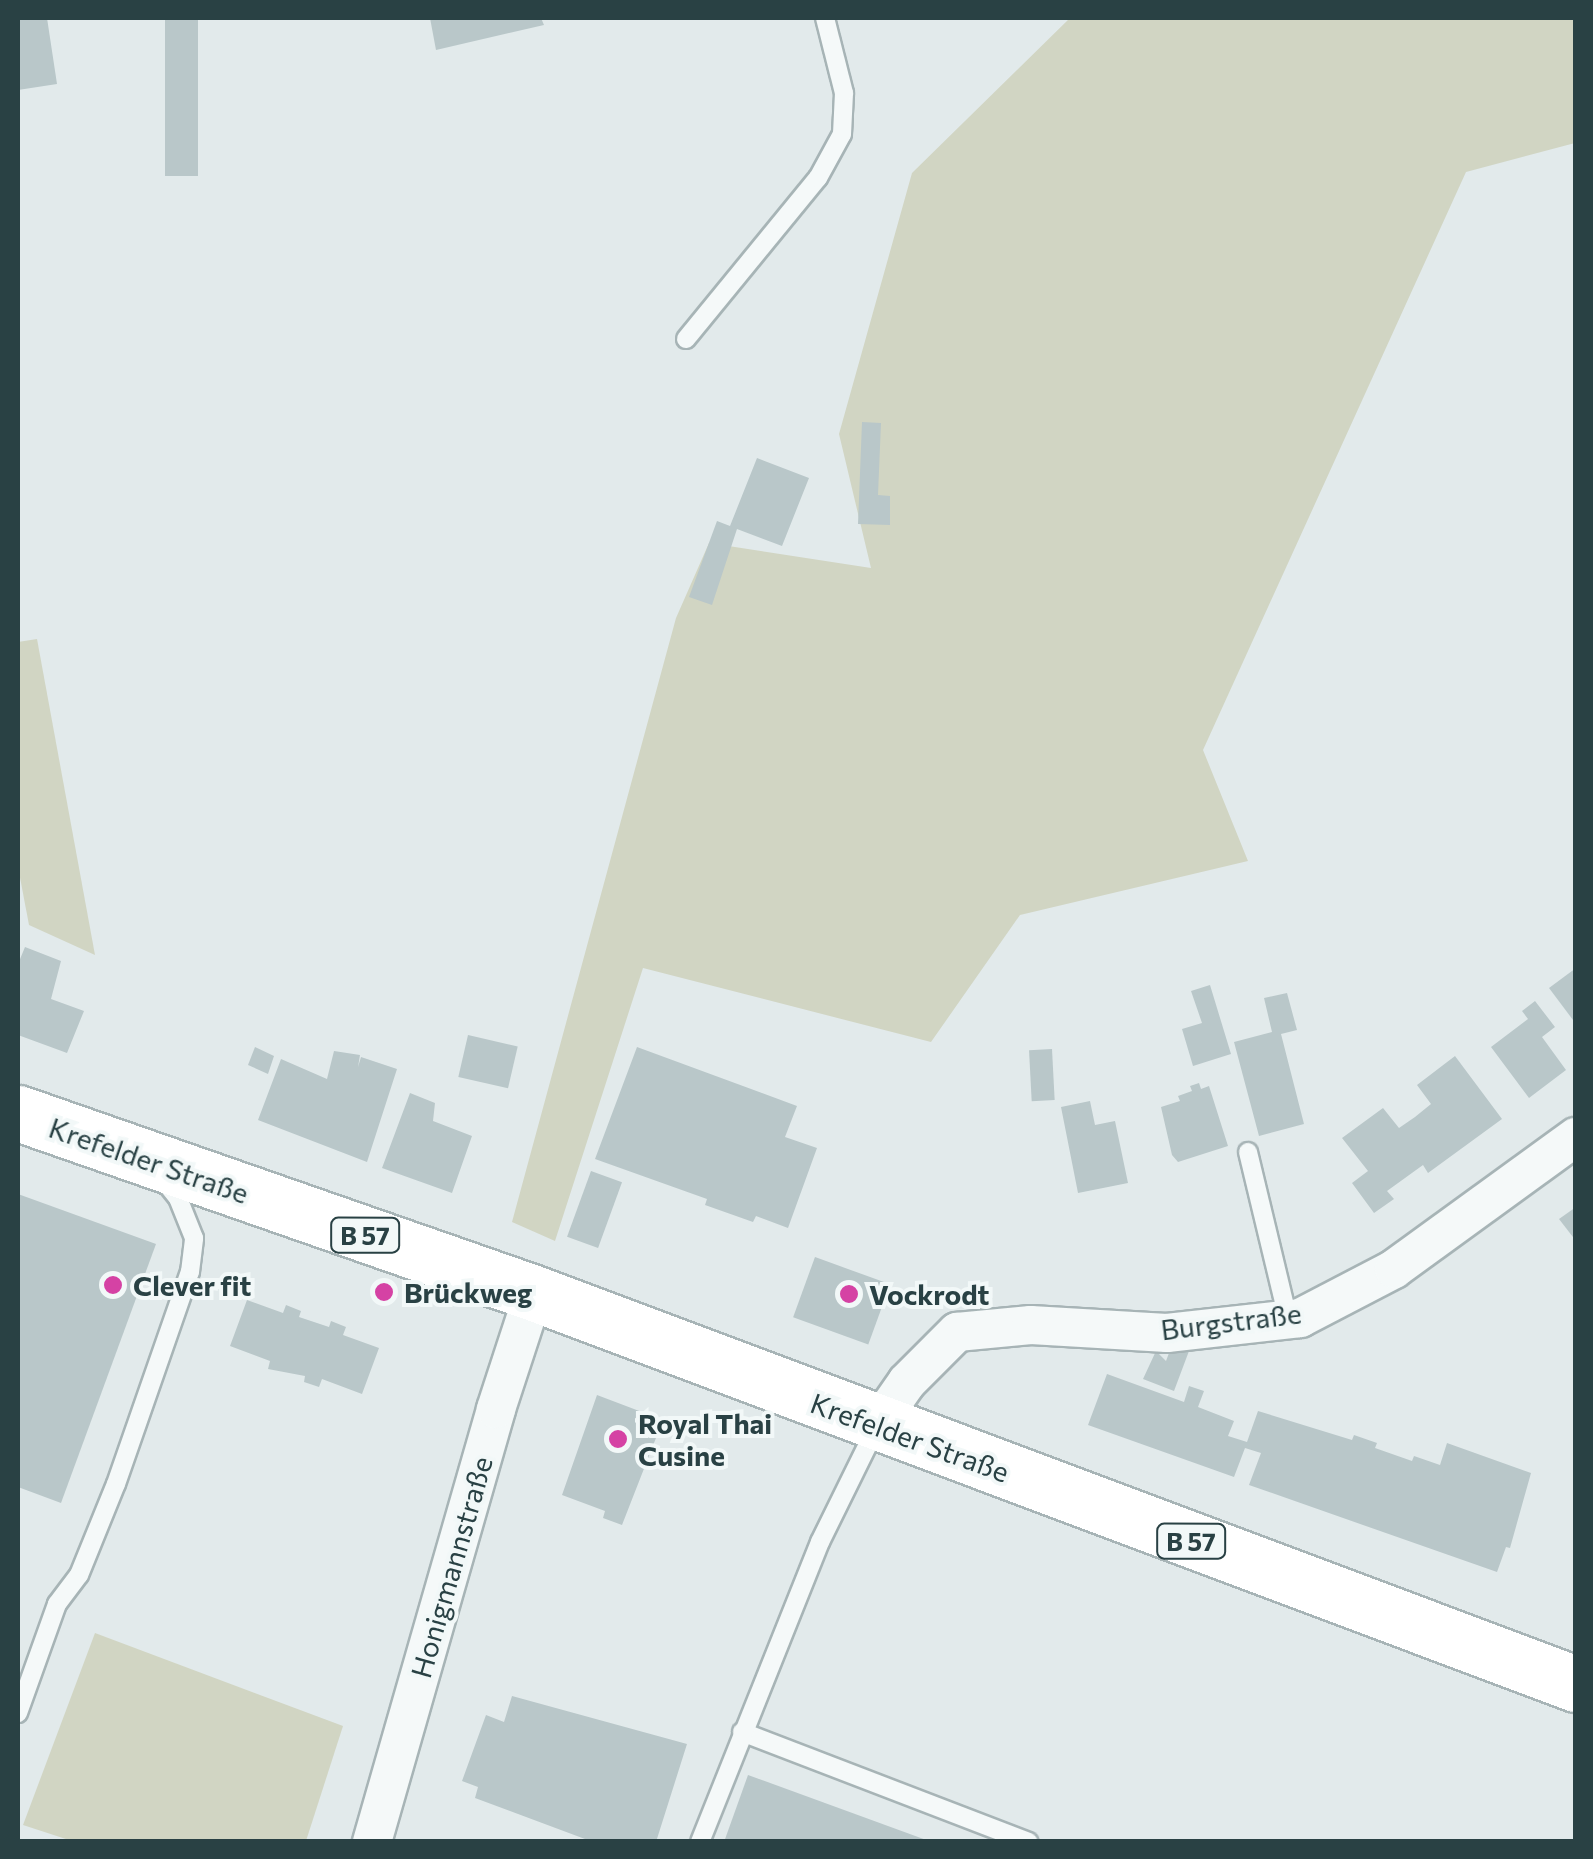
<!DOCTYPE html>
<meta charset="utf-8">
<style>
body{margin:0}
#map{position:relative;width:1593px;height:1859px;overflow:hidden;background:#e2eaeb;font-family:Commissioner,sans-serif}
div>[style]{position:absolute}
.green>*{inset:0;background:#d1d5c3}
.building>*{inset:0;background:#b9c7c9;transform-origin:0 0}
.roads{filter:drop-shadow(2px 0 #a7b4b6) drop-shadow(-2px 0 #a7b4b6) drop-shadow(0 2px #a7b4b6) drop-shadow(0 -2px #a7b4b6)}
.lane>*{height:18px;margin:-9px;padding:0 9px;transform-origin:9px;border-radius:9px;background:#f5f9f9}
.street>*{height:38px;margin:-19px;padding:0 19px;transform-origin:19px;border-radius:19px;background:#f5f9f9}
.primary>*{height:55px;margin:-27.5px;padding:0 27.5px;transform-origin:27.5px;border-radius:27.5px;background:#fff}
.dots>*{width:28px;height:28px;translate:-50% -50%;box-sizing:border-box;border:5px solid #f2f8f8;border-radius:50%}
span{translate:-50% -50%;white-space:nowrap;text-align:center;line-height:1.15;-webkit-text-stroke:8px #f2f8f8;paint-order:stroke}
.shield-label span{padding:2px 8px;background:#f2f8f8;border:2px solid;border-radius:8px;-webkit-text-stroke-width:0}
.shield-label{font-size:25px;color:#294144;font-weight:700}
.street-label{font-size:28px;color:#294144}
.poi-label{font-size:28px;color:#294144;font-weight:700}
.left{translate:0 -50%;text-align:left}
.frame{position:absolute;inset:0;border:20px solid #294144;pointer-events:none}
</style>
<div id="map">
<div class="green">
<div style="clip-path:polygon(1070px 18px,1575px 18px,1575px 143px,1466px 172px,1203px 750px,1248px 861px,1020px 915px,931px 1042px,643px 968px,555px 1241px,512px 1222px,676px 618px,709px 543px,871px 568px,839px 434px,912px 173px)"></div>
<div style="clip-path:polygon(37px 639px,95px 955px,29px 925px,18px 867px,18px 642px)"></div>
<div style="clip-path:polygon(95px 1633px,343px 1726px,306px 1841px,72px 1841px,23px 1825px)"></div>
</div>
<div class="building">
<div style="clip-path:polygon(18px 18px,47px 18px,57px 84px,18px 90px)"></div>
<div style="left:165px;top:18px;width:33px;height:158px"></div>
<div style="clip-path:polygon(430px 18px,541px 18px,544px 25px,436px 50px)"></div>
<div style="clip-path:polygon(862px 422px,881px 423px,878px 495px,890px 496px,890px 525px,858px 524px)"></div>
<div style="clip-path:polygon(757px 458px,809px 478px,782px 546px,737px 529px,712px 605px,689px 597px,717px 521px,730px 526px)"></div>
<div style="clip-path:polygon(25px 947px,61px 961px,51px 999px,84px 1011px,67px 1053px,18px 1035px,18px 964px)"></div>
<div style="clip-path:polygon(1576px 968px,1576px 1024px,1549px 988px)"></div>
<div style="clip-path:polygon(1210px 985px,1231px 1054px,1193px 1066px,1182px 1029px,1202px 1023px,1191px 991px)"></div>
<div style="clip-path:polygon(1287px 993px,1297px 1030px,1281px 1034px,1304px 1124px,1259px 1136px,1234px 1042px,1272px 1032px,1264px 998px)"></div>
<div style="clip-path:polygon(1535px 1001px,1555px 1027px,1542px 1037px,1566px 1070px,1529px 1098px,1491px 1047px,1528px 1019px,1522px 1011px)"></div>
<div style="left:468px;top:1035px;width:51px;height:43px;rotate:13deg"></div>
<div style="clip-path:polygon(255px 1047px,274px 1056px,268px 1074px,248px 1065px)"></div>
<div style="clip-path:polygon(637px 1047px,797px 1106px,785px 1137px,817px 1148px,788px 1228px,756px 1216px,753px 1222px,705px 1205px,707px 1199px,595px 1159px)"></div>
<div style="left:1052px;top:1049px;width:51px;height:23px;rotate:87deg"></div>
<div style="clip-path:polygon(334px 1051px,360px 1055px,358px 1067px,361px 1057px,397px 1069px,367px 1162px,258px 1120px,281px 1059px,327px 1079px)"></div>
<div style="clip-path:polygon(1455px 1056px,1502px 1119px,1428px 1173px,1423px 1165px,1387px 1191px,1394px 1199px,1374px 1213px,1352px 1183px,1368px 1171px,1342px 1138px,1383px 1108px,1399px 1128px,1415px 1117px,1431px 1104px,1417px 1085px)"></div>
<div style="clip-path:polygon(1199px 1083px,1201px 1089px,1209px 1086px,1228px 1146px,1178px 1162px,1172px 1155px,1161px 1107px,1180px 1101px,1178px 1096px,1192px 1091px,1190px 1086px)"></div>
<div style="clip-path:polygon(410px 1093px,435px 1103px,433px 1121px,472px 1136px,452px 1193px,382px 1168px)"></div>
<div style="clip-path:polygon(1090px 1101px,1095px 1125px,1115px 1121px,1128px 1183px,1078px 1193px,1061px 1107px)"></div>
<div style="left:591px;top:1171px;width:33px;height:70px;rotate:20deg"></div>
<div style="clip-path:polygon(18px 1194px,156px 1244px,61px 1503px,18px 1487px)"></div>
<div style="clip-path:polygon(1576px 1207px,1576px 1241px,1559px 1219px)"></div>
<div style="left:815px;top:1257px;width:80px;height:64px;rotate:20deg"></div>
<div style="clip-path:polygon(247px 1300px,283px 1313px,286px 1305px,301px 1311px,299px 1317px,329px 1327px,331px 1321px,346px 1327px,343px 1335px,379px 1348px,362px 1394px,322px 1379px,319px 1387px,304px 1382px,305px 1376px,268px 1369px,270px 1361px,230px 1346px)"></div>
<div style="clip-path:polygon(1192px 1343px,1174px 1391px,1143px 1379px,1156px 1351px,1166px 1361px,1172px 1345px)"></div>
<div style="clip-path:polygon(1107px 1374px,1184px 1402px,1189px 1386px,1204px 1391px,1198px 1407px,1234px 1421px,1228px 1436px,1247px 1442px,1258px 1411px,1352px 1440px,1354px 1435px,1377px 1443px,1375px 1448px,1412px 1461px,1414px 1456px,1440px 1465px,1447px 1443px,1531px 1473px,1510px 1548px,1506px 1547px,1497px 1572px,1249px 1485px,1261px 1453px,1245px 1448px,1234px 1477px,1088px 1425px)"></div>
<div style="clip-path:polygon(597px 1395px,663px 1420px,622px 1525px,603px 1518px,605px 1511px,562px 1495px)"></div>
<div style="clip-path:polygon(512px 1696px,687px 1744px,656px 1842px,593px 1842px,475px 1798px,478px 1787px,462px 1781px,486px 1715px,504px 1722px)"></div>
<div style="clip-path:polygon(748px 1775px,929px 1841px,929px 1842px,724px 1842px)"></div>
</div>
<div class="roads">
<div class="lane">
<div style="left:686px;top:339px;width:208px;rotate:-50.7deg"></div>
<div style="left:818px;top:178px;width:50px;rotate:-61.4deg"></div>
<div style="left:842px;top:134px;width:41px;rotate:-87.2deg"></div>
<div style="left:844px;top:93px;width:77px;rotate:-104.2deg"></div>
<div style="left:1248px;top:1152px;width:172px;rotate:76.5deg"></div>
<div style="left:18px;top:1713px;width:116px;rotate:-70.3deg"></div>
<div style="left:57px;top:1604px;width:36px;rotate:-53deg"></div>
<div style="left:79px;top:1575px;width:98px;rotate:-67.9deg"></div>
<div style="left:116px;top:1484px;width:225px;rotate:-70.8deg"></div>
<div style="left:190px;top:1272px;width:34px;rotate:-83deg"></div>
<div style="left:194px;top:1238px;width:43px;rotate:-111.8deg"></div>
<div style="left:178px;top:1198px;width:22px;rotate:-129deg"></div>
<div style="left:742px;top:1732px;width:307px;rotate:21deg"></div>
<div style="left:700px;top:1842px;width:323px;rotate:-68.2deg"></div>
<div style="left:820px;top:1542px;width:127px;rotate:-63.8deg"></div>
</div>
<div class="street">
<div style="left:877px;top:1425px;width:52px;rotate:-55.1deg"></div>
<div style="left:907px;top:1382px;width:71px;rotate:-45deg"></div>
<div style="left:957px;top:1332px;width:74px;rotate:-5.4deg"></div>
<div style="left:1031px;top:1325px;width:136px;rotate:3.4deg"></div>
<div style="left:1167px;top:1333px;width:134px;rotate:-6.4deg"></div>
<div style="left:1300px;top:1318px;width:106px;rotate:-27.5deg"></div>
<div style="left:1394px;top:1269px;width:225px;rotate:-36deg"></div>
<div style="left:372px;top:1842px;width:450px;rotate:-74deg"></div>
<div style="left:496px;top:1409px;width:122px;rotate:-71.9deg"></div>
</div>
<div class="primary">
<div style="left:18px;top:1113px;width:546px;rotate:19.23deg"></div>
<div style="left:534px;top:1293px;width:1113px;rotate:20.57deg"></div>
</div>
</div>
<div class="dots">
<div style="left:113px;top:1285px;background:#d542a4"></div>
<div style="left:384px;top:1292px;background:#d542a4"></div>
<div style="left:849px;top:1294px;background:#d542a4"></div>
<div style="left:618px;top:1439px;background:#d542a4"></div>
</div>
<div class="shield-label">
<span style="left:365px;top:1235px">B 57</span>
<span style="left:1191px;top:1541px">B 57</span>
</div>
<div class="street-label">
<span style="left:149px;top:1160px;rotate:19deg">Krefelder Straße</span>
<span style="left:1231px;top:1321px;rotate:-7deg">Burgstraße</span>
<span style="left:910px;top:1437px;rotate:20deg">Krefelder Straße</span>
<span style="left:451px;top:1567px;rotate:-74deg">Honigmannstraße</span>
</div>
<div class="poi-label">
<span class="left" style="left:133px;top:1285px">Clever fit</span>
<span class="left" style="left:404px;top:1292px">Brückweg</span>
<span class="left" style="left:869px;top:1294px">Vockrodt</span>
<span class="left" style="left:638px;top:1439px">Royal Thai<br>Cusine</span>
</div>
<div class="frame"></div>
</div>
